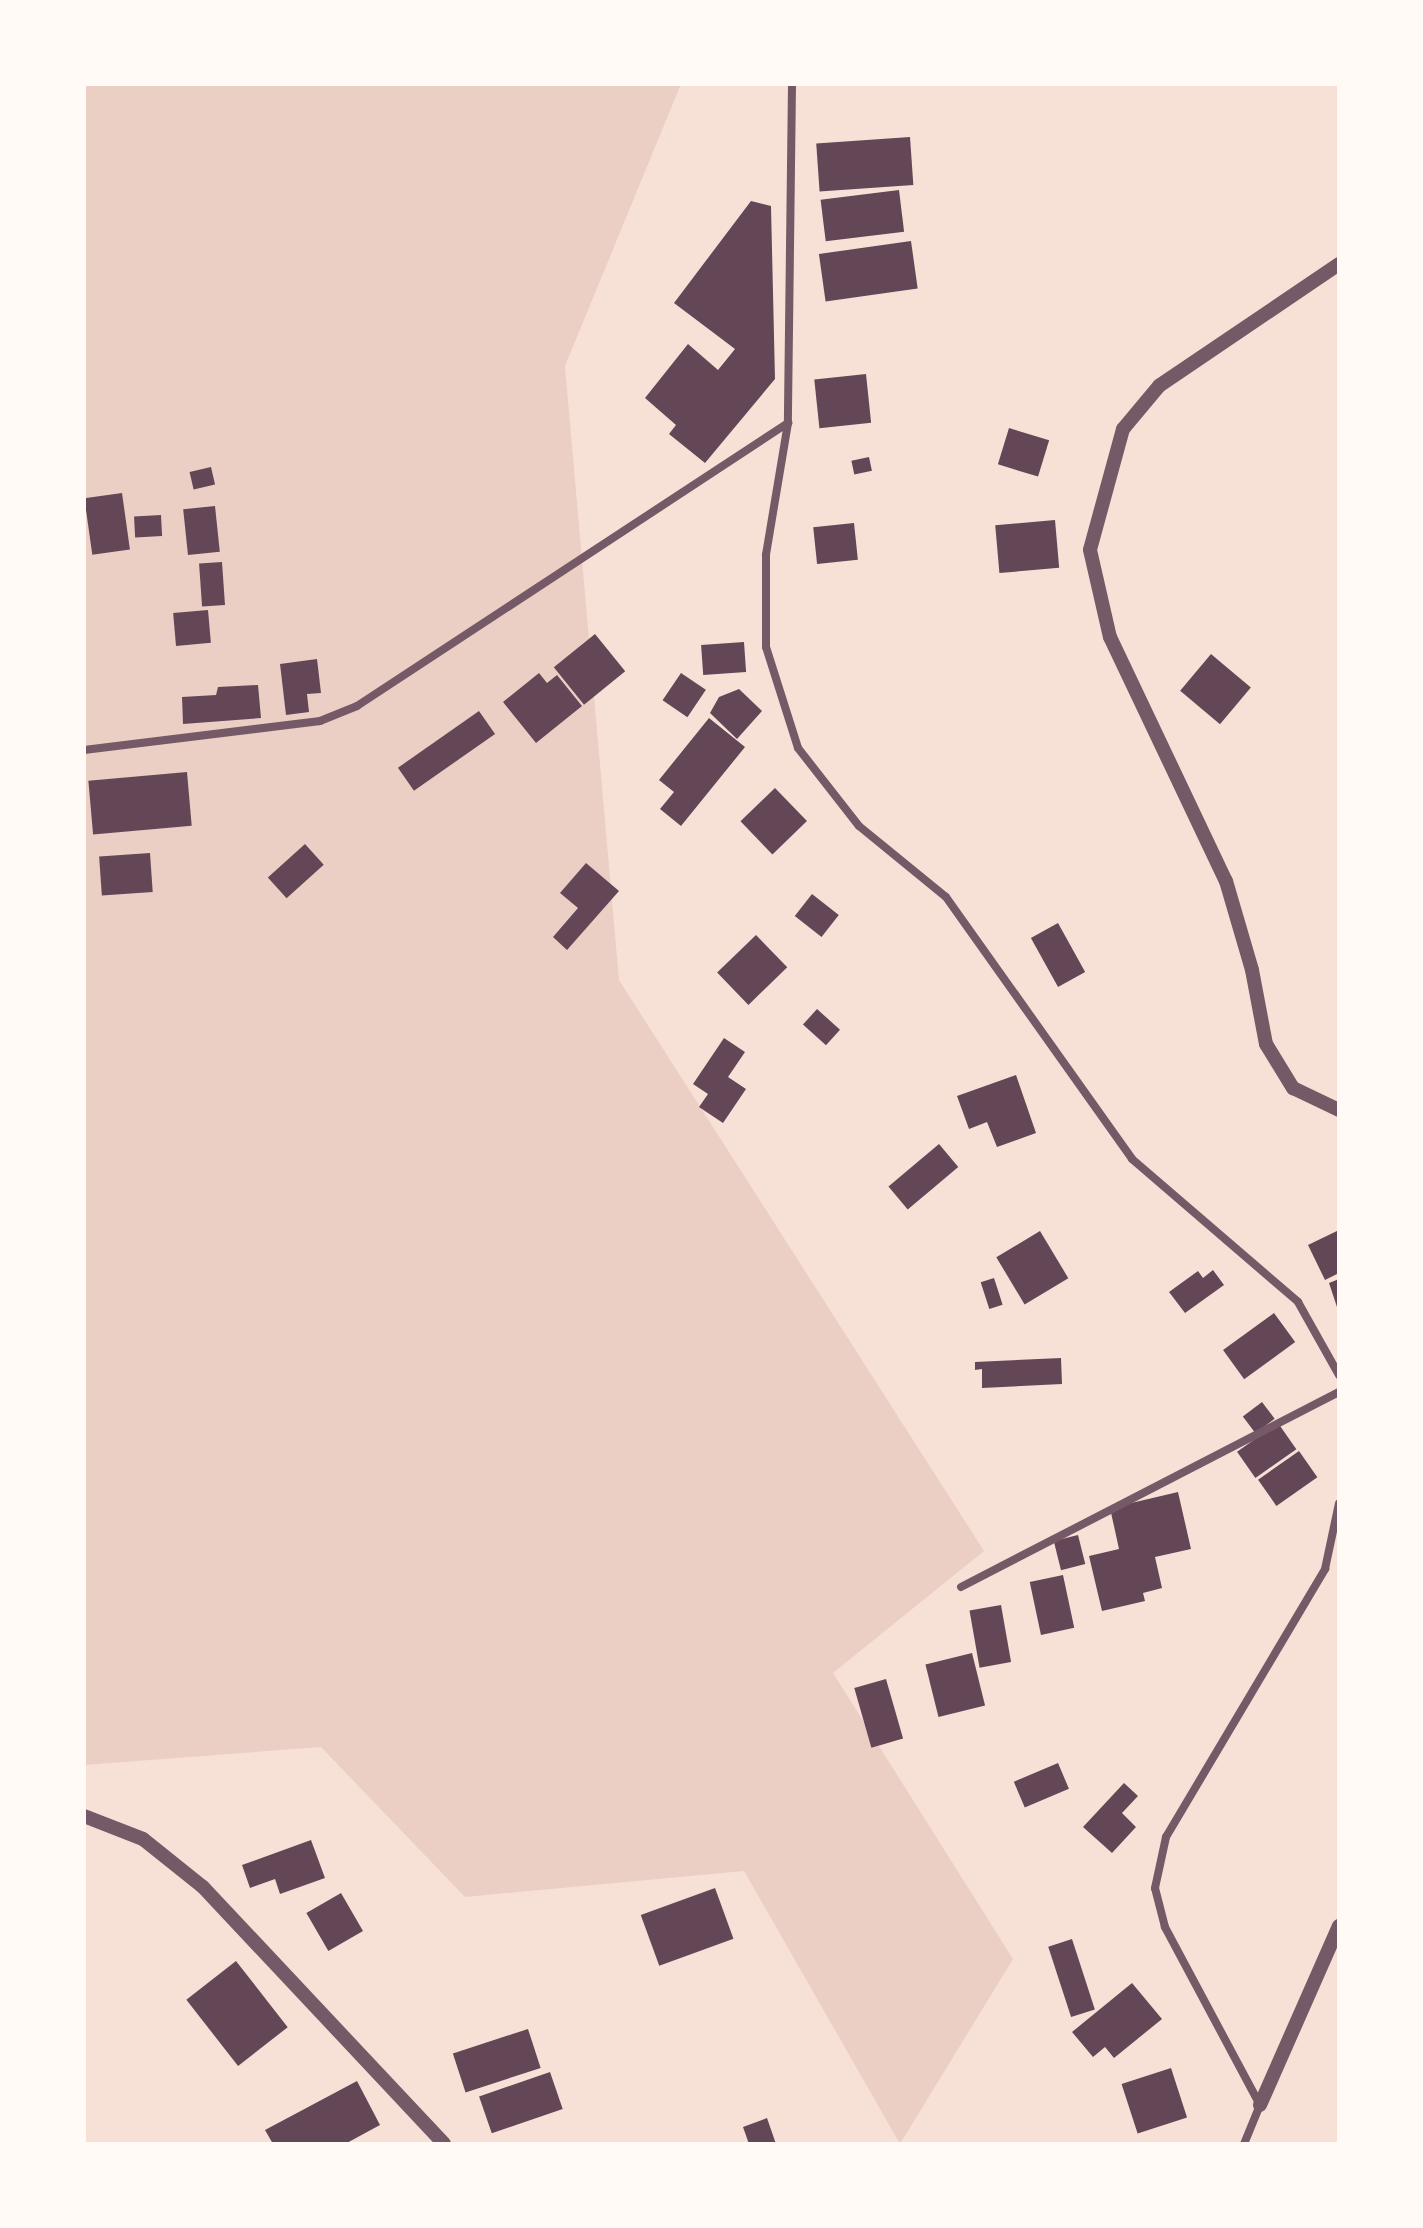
<!DOCTYPE html>
<style>
body{margin:0}
#map{position:relative;width:1423px;height:2228px;overflow:hidden;background:#f7e1d7;font-family:"Golos Text",sans-serif}
div>[style]{position:absolute}
.green>*{inset:0;background:#ebcfc5}
.building>*{inset:0;background:#644757;transform-origin:0 0}
.minor>*{height:8px;margin:-4px;padding:0 4px;transform-origin:4px;border-radius:4px;background:#755966}
.tertiary>*{height:14px;margin:-7px;padding:0 7px;transform-origin:7px;border-radius:7px;background:#755966}
span{translate:-50% -50%;white-space:nowrap;text-align:center;line-height:1.15;-webkit-text-stroke:7px #fffaf5;paint-order:stroke}
.frame{position:absolute;inset:0;border:86px solid #fffaf5;pointer-events:none}
</style>
<div id="map">
<div class="green">
<div style="clip-path:polygon(84px 84px,681px 84px,565px 366px,619px 980px,984px 1551px,833px 1673px,1013px 1959px,900px 2144px,744px 1871px,465px 1897px,321px 1747px,84px 1765px)"></div>
</div>
<div class="building">
<div style="left:910px;top:137px;width:48px;height:94px;rotate:86deg"></div>
<div style="left:899px;top:190px;width:42px;height:79px;rotate:83deg"></div>
<div style="clip-path:polygon(751px 201px,771px 206px,775px 379px,705px 463px,669px 434px,676px 425px,645px 398px,688px 344px,718px 370px,735px 349px,674px 303px)"></div>
<div style="left:911px;top:241px;width:48px;height:93px;rotate:82deg"></div>
<div style="left:866px;top:374px;width:49px;height:52px;rotate:84deg"></div>
<div style="left:1009px;top:428px;width:42px;height:38px;rotate:17deg"></div>
<div style="left:869px;top:457px;width:14px;height:18px;rotate:78deg"></div>
<div style="left:211px;top:467px;width:18px;height:22px;rotate:77deg"></div>
<div style="left:122px;top:493px;width:57px;height:38px;rotate:82deg"></div>
<div style="left:215px;top:506px;width:46px;height:32px;rotate:84deg"></div>
<div style="left:161px;top:515px;width:21px;height:27px;rotate:87deg"></div>
<div style="left:1055px;top:520px;width:48px;height:60px;rotate:85deg"></div>
<div style="left:854px;top:523px;width:37px;height:41px;rotate:84deg"></div>
<div style="left:222px;top:562px;width:43px;height:23px;rotate:86deg"></div>
<div style="left:208px;top:610px;width:33px;height:35px;rotate:85deg"></div>
<div style="left:595px;top:634px;width:48px;height:53px;rotate:51deg"></div>
<div style="left:744px;top:642px;width:30px;height:43px;rotate:86deg"></div>
<div style="left:1211px;top:654px;width:52px;height:48px;rotate:40deg"></div>
<div style="clip-path:polygon(317px 659px,321px 693px,307px 694px,309px 712px,286px 715px,280px 664px)"></div>
<div style="clip-path:polygon(539px 673px,547px 683px,557px 675px,582px 706px,536px 743px,503px 702px)"></div>
<div style="left:681px;top:673px;width:30px;height:33px;rotate:34deg"></div>
<div style="clip-path:polygon(258px 685px,261px 718px,183px 724px,182px 697px,216px 695px,218px 687px)"></div>
<div style="clip-path:polygon(739px 689px,762px 711px,737px 739px,710px 713px,719px 697px)"></div>
<div style="left:479px;top:711px;width:28px;height:99px;rotate:55deg"></div>
<div style="clip-path:polygon(709px 718px,745px 747px,681px 826px,660px 809px,674px 792px,659px 780px)"></div>
<div style="left:187px;top:772px;width:54px;height:99px;rotate:85deg"></div>
<div style="left:775px;top:788px;width:46px;height:48px;rotate:46deg"></div>
<div style="left:305px;top:844px;width:28px;height:50px;rotate:48deg"></div>
<div style="left:150px;top:853px;width:39px;height:51px;rotate:86deg"></div>
<div style="clip-path:polygon(586px 863px,619px 891px,567px 950px,553px 937px,578px 908px,560px 893px)"></div>
<div style="left:812px;top:894px;width:34px;height:28px;rotate:38deg"></div>
<div style="left:1058px;top:923px;width:56px;height:31px;rotate:61deg"></div>
<div style="left:756px;top:935px;width:45px;height:54px;rotate:46deg"></div>
<div style="left:817px;top:1009px;width:31px;height:21px;rotate:42deg"></div>
<div style="clip-path:polygon(724px 1038px,745px 1052px,728px 1077px,746px 1089px,723px 1123px,699px 1107px,708px 1094px,693px 1084px)"></div>
<div style="clip-path:polygon(1016px 1075px,1036px 1133px,997px 1147px,987px 1122px,969px 1129px,957px 1096px)"></div>
<div style="left:939px;top:1144px;width:30px;height:66px;rotate:50deg"></div>
<div style="clip-path:polygon(1339px 1230px,1339px 1273px,1325px 1280px,1308px 1245px)"></div>
<div style="left:1040px;top:1231px;width:55px;height:51px;rotate:59deg"></div>
<div style="clip-path:polygon(1213px 1270px,1224px 1285px,1185px 1313px,1169px 1292px,1198px 1271px,1203px 1278px)"></div>
<div style="left:994px;top:1278px;width:28px;height:14px;rotate:72deg"></div>
<div style="clip-path:polygon(1339px 1279px,1339px 1310px,1338px 1310px,1329px 1283px)"></div>
<div style="left:1274px;top:1313px;width:36px;height:63px;rotate:54deg"></div>
<div style="clip-path:polygon(1061px 1358px,1062px 1384px,982px 1388px,982px 1369px,975px 1370px,975px 1362px)"></div>
<div style="left:1262px;top:1402px;width:21px;height:24px;rotate:53deg"></div>
<div style="left:1278px;top:1423px;width:32px;height:50px;rotate:55deg"></div>
<div style="left:1299px;top:1451px;width:32px;height:50px;rotate:55deg"></div>
<div style="clip-path:polygon(1178px 1492px,1191px 1549px,1155px 1557px,1162px 1588px,1143px 1593px,1145px 1601px,1102px 1611px,1089px 1556px,1119px 1549px,1110px 1508px)"></div>
<div style="left:1078px;top:1535px;width:30px;height:25px;rotate:76deg"></div>
<div style="left:1063px;top:1575px;width:54px;height:34px;rotate:78deg"></div>
<div style="left:1001px;top:1605px;width:58px;height:32px;rotate:80deg"></div>
<div style="left:972px;top:1653px;width:54px;height:48px;rotate:76deg"></div>
<div style="left:886px;top:1679px;width:62px;height:33px;rotate:74deg"></div>
<div style="left:1058px;top:1763px;width:28px;height:48px;rotate:67deg"></div>
<div style="clip-path:polygon(1124px 1783px,1138px 1796px,1122px 1813px,1136px 1827px,1112px 1853px,1083px 1827px)"></div>
<div style="clip-path:polygon(311px 1840px,325px 1878px,280px 1894px,275px 1879px,250px 1888px,242px 1865px)"></div>
<div style="left:715px;top:1888px;width:54px;height:79px;rotate:70deg"></div>
<div style="left:341px;top:1893px;width:44px;height:40px;rotate:60deg"></div>
<div style="left:1072px;top:1939px;width:74px;height:25px;rotate:72deg"></div>
<div style="left:236px;top:1961px;width:84px;height:63px;rotate:52deg"></div>
<div style="clip-path:polygon(1132px 1983px,1162px 2019px,1114px 2058px,1105px 2047px,1093px 2057px,1072px 2032px)"></div>
<div style="left:528px;top:2029px;width:41px;height:79px;rotate:72deg"></div>
<div style="left:1171px;top:2068px;width:52px;height:52px;rotate:72deg"></div>
<div style="left:550px;top:2072px;width:39px;height:75px;rotate:71deg"></div>
<div style="clip-path:polygon(357px 2081px,380px 2125px,345px 2144px,273px 2144px,265px 2130px)"></div>
<div style="clip-path:polygon(767px 2118px,776px 2144px,749px 2144px,743px 2127px)"></div>
</div>
<div class="minor">
<div style="left:792px;top:84px;width:339px;rotate:90.7deg"></div>
<div style="left:788px;top:423px;width:134px;rotate:99.5deg"></div>
<div style="left:766px;top:555px;width:92px;rotate:90deg"></div>
<div style="left:766px;top:647px;width:106px;rotate:72.4deg"></div>
<div style="left:798px;top:748px;width:99px;rotate:52deg"></div>
<div style="left:859px;top:826px;width:112px;rotate:39.2deg"></div>
<div style="left:946px;top:897px;width:321px;rotate:54.6deg"></div>
<div style="left:1132px;top:1159px;width:219px;rotate:40.7deg"></div>
<div style="left:1298px;top:1302px;width:84px;rotate:60.7deg"></div>
<div style="left:84px;top:750px;width:238px;rotate:-7deg"></div>
<div style="left:320px;top:721px;width:40px;rotate:-22deg"></div>
<div style="left:357px;top:706px;width:516px;rotate:-33.29deg"></div>
<div style="left:961px;top:1587px;width:425px;rotate:-27.3deg"></div>
<div style="left:1244px;top:2144px;width:42px;rotate:-67.7deg"></div>
<div style="left:1260px;top:2105px;width:202px;rotate:-118.1deg"></div>
<div style="left:1165px;top:1927px;width:40px;rotate:-104.4deg"></div>
<div style="left:1155px;top:1888px;width:52px;rotate:-77.8deg"></div>
<div style="left:1166px;top:1837px;width:312px;rotate:-59.3deg"></div>
<div style="left:1325px;top:1569px;width:67px;rotate:-78deg"></div>
</div>
<div class="tertiary">
<div style="left:1339px;top:264px;width:217px;rotate:145.9deg"></div>
<div style="left:1159px;top:386px;width:56px;rotate:129.9deg"></div>
<div style="left:1123px;top:429px;width:125px;rotate:105.3deg"></div>
<div style="left:1090px;top:550px;width:89px;rotate:77.1deg"></div>
<div style="left:1110px;top:637px;width:270px;rotate:64.6deg"></div>
<div style="left:1226px;top:881px;width:93px;rotate:73.7deg"></div>
<div style="left:1252px;top:970px;width:75px;rotate:79.3deg"></div>
<div style="left:1266px;top:1044px;width:52px;rotate:58.5deg"></div>
<div style="left:1293px;top:1088px;width:51px;rotate:25.6deg"></div>
<div style="left:84px;top:1816px;width:63px;rotate:21.3deg"></div>
<div style="left:143px;top:1839px;width:77px;rotate:38.7deg"></div>
<div style="left:203px;top:1887px;width:352px;rotate:46.8deg"></div>
<div style="left:1260px;top:2105px;width:196px;rotate:-66.2deg"></div>
</div>
<div class="frame"></div>
</div>
